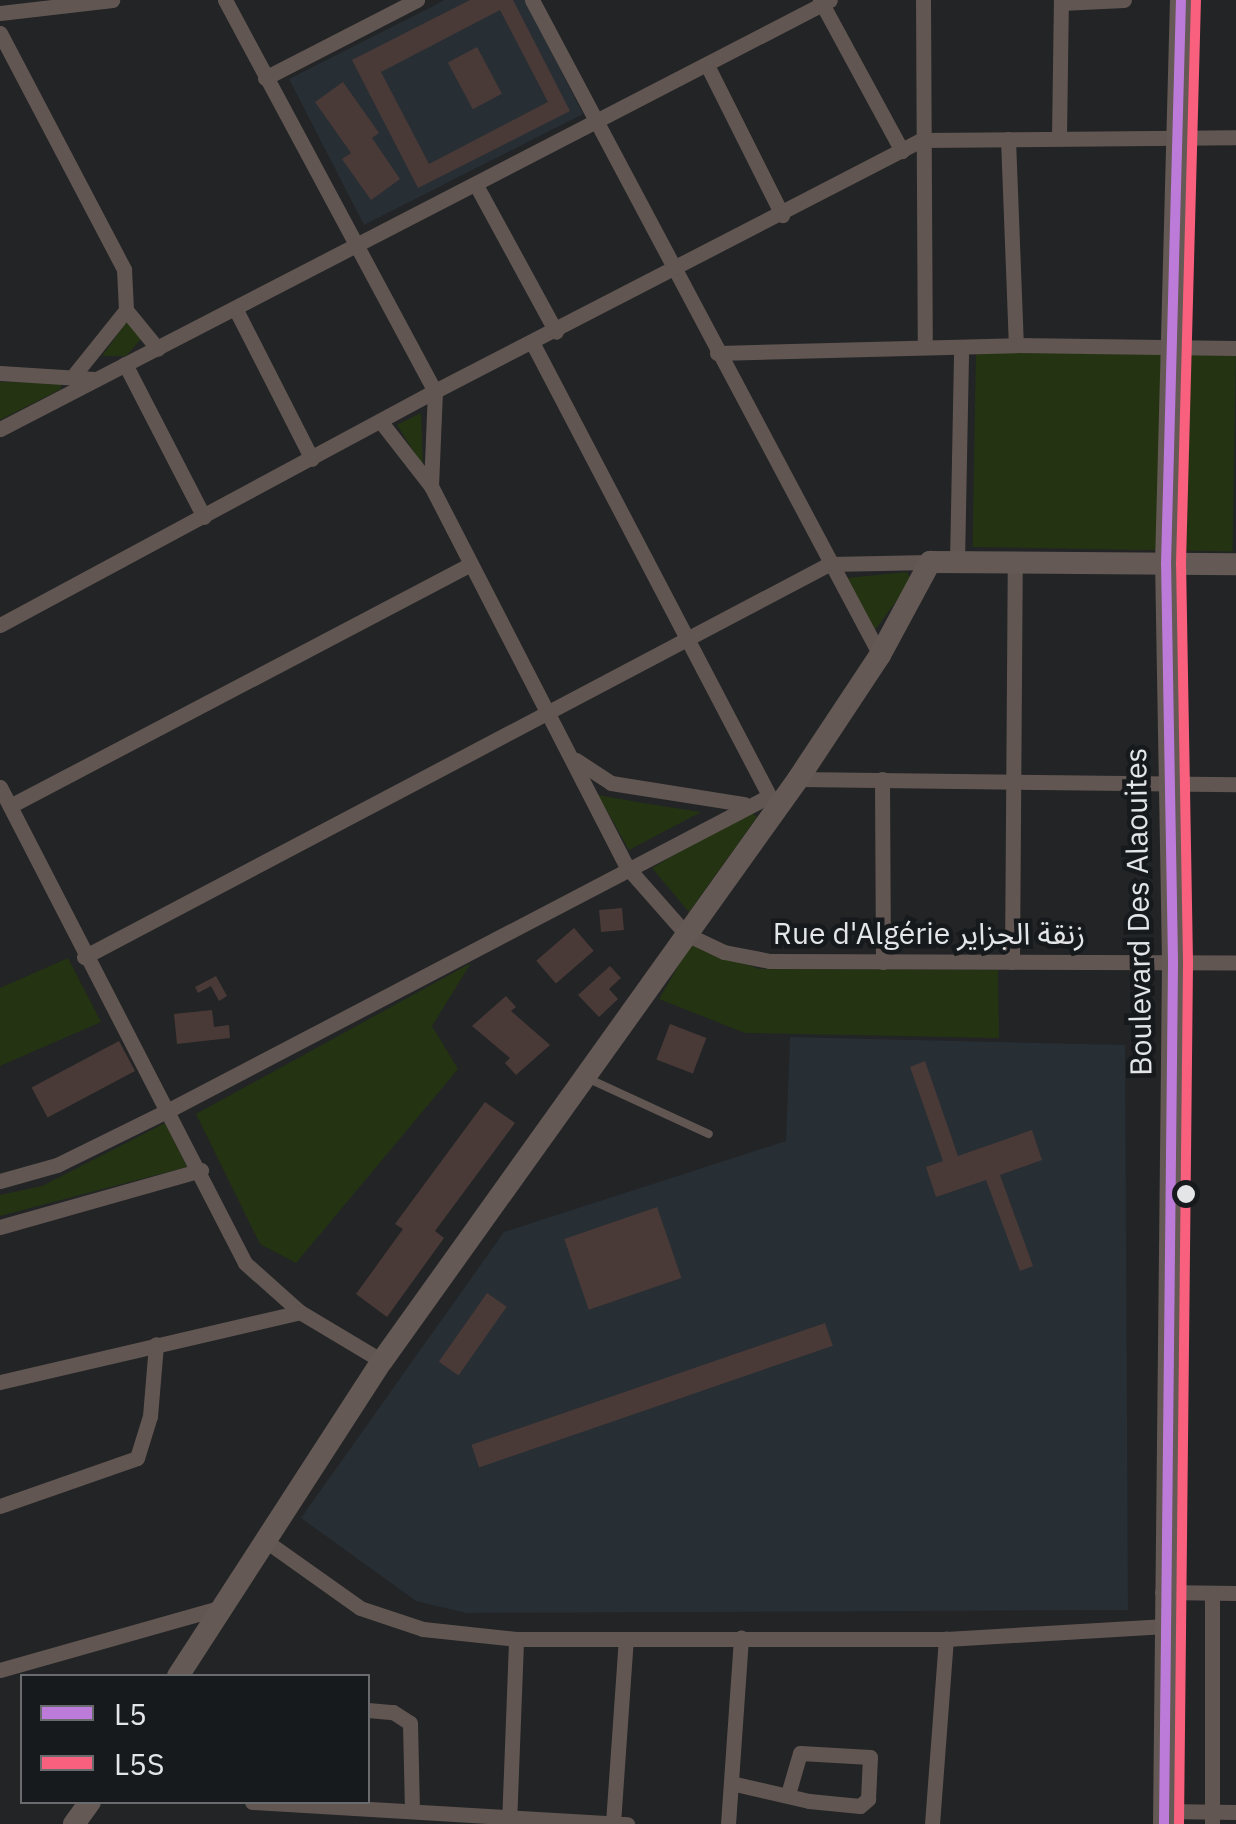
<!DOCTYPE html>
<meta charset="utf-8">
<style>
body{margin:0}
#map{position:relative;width:1236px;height:1824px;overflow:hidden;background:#222426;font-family:"IBM Plex Sans","Noto Sans Arabic",sans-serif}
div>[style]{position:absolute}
.built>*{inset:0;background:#272e34}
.green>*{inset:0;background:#243312;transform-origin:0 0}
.building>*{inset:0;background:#4a3a37;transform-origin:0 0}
.lane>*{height:8px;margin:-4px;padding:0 4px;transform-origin:4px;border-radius:4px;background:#625652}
.street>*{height:15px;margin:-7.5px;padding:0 7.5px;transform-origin:7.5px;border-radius:7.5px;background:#625652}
.secondary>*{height:22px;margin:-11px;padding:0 11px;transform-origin:11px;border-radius:11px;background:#645954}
.bus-1>*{height:10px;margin:-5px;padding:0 5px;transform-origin:5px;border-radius:5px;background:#bd7bd9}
.bus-2>*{height:10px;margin:-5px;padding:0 5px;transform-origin:5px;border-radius:5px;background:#f8607d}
.dots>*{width:28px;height:28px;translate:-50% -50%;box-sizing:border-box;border:5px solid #171a1d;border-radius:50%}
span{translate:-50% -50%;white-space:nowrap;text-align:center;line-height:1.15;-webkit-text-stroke:9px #171a1d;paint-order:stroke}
.street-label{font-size:30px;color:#e3e5e7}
.legend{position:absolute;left:20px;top:1674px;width:350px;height:130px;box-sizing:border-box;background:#171a1d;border:2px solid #696b6e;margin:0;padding:12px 18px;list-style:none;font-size:30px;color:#e3e5e7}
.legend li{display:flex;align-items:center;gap:20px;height:50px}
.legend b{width:50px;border:2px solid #696b6e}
</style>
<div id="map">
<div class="built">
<div style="clip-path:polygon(445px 0,525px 0,583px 114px,364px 225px,289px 79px)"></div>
<div style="clip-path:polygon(790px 1037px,1125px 1045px,1128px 1610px,466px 1613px,416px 1601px,301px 1518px,504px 1232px,786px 1141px)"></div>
</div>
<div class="green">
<div style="clip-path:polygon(128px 320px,142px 338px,126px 356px,102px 356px)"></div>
<div style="left:976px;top:350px;width:260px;height:197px;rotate:1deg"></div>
<div style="clip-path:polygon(0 382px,61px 383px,61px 389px,0 420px)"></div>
<div style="clip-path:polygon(421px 413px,423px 466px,397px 425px)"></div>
<div style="clip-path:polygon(907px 572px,912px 580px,875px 630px,846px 578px)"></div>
<div style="clip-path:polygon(598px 795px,643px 803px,701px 812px,629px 850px)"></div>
<div style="clip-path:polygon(749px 811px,757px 817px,689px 912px,652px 868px)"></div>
<div style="clip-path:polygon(691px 944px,759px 969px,998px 970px,999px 1038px,745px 1033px,659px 999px)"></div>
<div style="clip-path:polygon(68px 958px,101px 1022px,0 1066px,0 988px)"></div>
<div style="clip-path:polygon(471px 963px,432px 1026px,458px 1069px,296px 1263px,260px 1244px,196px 1114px)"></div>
<div style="clip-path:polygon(165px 1123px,187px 1167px,0 1216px,0 1195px,42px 1186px)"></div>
</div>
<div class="building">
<div style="clip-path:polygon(evenodd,470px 0,513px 0,570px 111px,418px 188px,352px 60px,470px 0,500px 10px,548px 102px,429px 164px,381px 72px,500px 10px)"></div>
<div style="left:477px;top:47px;width:53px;height:33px;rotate:62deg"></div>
<div style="clip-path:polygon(343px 82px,379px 133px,372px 138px,400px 179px,371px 200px,342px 159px,351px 153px,315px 102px)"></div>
<div style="left:622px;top:908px;width:22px;height:23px;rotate:85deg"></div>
<div style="left:574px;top:928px;width:30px;height:50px;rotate:49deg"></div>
<div style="clip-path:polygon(610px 966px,621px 978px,609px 989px,618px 999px,599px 1017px,578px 995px)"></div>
<div style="clip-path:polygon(216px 976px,227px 996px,219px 1001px,211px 986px,198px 993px,195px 987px)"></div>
<div style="clip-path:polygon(506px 996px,516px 1007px,511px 1011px,550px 1045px,516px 1075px,505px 1063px,510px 1058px,472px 1026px)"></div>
<div style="clip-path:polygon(212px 1010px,214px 1027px,229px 1025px,230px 1038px,177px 1044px,174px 1014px)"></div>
<div style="left:670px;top:1024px;width:39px;height:38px;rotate:21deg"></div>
<div style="left:119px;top:1041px;width:34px;height:99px;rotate:62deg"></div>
<div style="clip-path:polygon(925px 1061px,958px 1156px,1032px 1130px,1042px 1160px,1000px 1175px,1033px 1266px,1020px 1271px,986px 1180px,936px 1197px,926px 1167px,943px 1161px,910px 1067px)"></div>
<div style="clip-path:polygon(485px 1102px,515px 1123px,435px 1231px,444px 1238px,387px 1317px,356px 1294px,403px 1229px,395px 1224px)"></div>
<div style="left:657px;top:1207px;width:75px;height:98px;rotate:71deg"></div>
<div style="left:487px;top:1293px;width:24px;height:84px;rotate:35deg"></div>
<div style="left:825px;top:1323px;width:24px;height:374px;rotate:71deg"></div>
</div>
<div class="lane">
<div style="left:587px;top:1078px;width:134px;rotate:24.7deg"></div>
</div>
<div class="street">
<div style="left:225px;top:0;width:444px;rotate:61.8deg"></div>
<div style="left:435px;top:391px;width:95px;rotate:92.4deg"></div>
<div style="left:532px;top:0;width:742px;rotate:62.02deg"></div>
<div style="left:820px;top:0;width:172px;rotate:61.5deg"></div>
<div style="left:923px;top:0;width:347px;rotate:89.7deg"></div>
<div style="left:1061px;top:3px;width:63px;rotate:-2.7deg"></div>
<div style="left:0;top:13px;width:113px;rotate:-6.6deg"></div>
<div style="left:0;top:33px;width:267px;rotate:62.3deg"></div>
<div style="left:124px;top:269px;width:41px;rotate:87.2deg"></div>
<div style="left:126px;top:310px;width:50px;rotate:50.6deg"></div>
<div style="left:707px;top:65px;width:168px;rotate:63.4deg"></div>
<div style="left:265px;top:78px;width:171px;rotate:-27.2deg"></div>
<div style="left:1059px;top:138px;width:138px;rotate:-89.2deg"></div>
<div style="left:1008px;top:139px;width:206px;rotate:87.8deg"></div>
<div style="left:476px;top:185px;width:167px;rotate:61.4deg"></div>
<div style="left:236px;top:310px;width:167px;rotate:63deg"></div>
<div style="left:533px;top:344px;width:516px;rotate:62.39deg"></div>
<div style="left:717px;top:353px;width:299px;rotate:-1.5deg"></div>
<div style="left:1016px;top:345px;width:220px;rotate:0.8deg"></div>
<div style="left:125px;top:364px;width:172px;rotate:62.7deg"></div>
<div style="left:0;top:373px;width:95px;rotate:3.6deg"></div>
<div style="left:74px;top:375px;width:83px;rotate:-51.3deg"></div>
<div style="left:381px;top:422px;width:81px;rotate:52deg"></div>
<div style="left:431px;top:486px;width:427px;rotate:62.8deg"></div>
<div style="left:626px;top:866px;width:91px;rotate:48.6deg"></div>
<div style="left:686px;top:934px;width:42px;rotate:25.3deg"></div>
<div style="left:724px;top:952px;width:47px;rotate:11.1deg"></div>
<div style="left:770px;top:961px;width:466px;rotate:0.2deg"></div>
<div style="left:0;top:429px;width:934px;rotate:-27.33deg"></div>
<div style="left:957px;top:563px;width:216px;rotate:-88.9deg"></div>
<div style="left:0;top:625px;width:494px;rotate:-28.3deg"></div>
<div style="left:435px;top:391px;width:547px;rotate:-27.31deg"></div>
<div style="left:921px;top:140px;width:315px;rotate:-0.5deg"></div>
<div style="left:576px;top:760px;width:42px;rotate:33.3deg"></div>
<div style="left:611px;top:783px;width:135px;rotate:9deg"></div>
<div style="left:798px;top:779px;width:438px;rotate:0.7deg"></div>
<div style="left:882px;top:779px;width:183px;rotate:89.7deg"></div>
<div style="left:0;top:787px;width:535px;rotate:62.76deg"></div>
<div style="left:245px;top:1263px;width:74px;rotate:41.7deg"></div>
<div style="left:300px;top:1312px;width:96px;rotate:30.9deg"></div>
<div style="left:10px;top:806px;width:518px;rotate:-27.7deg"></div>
<div style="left:84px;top:957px;width:842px;rotate:-27.81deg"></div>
<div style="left:829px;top:564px;width:101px;rotate:-1.1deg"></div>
<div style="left:1012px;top:962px;width:399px;rotate:-89.6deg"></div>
<div style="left:0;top:1181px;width:59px;rotate:-15.7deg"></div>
<div style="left:57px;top:1165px;width:125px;rotate:-26.2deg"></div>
<div style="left:169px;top:1110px;width:677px;rotate:-27.62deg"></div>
<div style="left:0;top:1227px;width:209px;rotate:-15.8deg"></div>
<div style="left:0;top:1382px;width:308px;rotate:-13.1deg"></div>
<div style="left:0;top:1506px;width:145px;rotate:-19.3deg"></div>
<div style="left:137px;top:1458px;width:44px;rotate:-72.8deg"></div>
<div style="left:150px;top:1416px;width:72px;rotate:-85.2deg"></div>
<div style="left:270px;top:1544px;width:110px;rotate:35.4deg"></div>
<div style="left:360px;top:1608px;width:66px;rotate:18.4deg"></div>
<div style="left:423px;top:1629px;width:94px;rotate:6.1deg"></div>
<div style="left:516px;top:1639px;width:430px"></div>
<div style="left:946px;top:1639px;width:216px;rotate:-3.4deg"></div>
<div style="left:1162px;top:1592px;width:74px;rotate:0.8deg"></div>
<div style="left:0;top:1670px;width:235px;rotate:-15.8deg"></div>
<div style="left:368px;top:1710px;width:25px;rotate:5deg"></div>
<div style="left:393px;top:1712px;width:20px;rotate:33deg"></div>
<div style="left:410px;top:1723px;width:88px;rotate:88.7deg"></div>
<div style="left:731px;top:1783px;width:80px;rotate:13deg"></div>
<div style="left:809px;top:1801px;width:51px;rotate:5.6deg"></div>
<div style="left:860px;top:1806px;width:11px;rotate:-41deg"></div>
<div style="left:868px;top:1799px;width:42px;rotate:-87.3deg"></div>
<div style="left:870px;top:1757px;width:70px;rotate:-176.7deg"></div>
<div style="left:800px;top:1753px;width:43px;rotate:106.3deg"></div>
<div style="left:252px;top:1802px;width:376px;rotate:3.4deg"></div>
<div style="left:1164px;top:1811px;width:72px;rotate:0.8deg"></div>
<div style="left:613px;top:1823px;width:184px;rotate:-86deg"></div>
<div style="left:509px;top:1824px;width:185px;rotate:-87.8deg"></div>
<div style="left:728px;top:1824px;width:187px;rotate:-86deg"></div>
<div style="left:932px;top:1824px;width:186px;rotate:-85.7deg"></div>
<div style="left:1212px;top:1824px;width:231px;rotate:-90deg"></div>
</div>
<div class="secondary">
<div style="left:178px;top:1676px;width:375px;rotate:-57.1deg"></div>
<div style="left:382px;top:1361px;width:715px;rotate:-54.44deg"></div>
<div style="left:798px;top:779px;width:149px;rotate:-56.5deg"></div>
<div style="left:880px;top:655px;width:106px;rotate:-61.7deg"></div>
<div style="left:930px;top:562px;width:306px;rotate:0.4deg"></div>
<div style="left:74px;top:1824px;width:27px;rotate:-54deg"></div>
<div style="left:1164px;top:1824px;width:863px;rotate:-89.4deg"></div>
<div style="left:1173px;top:961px;width:397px;rotate:-91deg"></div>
<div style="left:1166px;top:564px;width:564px;rotate:-88.48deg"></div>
</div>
<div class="bus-1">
<div style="left:1164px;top:1824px;width:863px;rotate:-89.4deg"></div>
<div style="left:1173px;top:961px;width:397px;rotate:-91deg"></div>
<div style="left:1166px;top:564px;width:564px;rotate:-88.48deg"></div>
</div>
<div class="bus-2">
<div style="left:1179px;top:1824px;width:863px;rotate:-89.4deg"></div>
<div style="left:1188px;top:961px;width:397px;rotate:-91deg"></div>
<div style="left:1181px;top:564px;width:564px;rotate:-88.48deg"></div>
</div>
<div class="dots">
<div style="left:1186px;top:1194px;background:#e3e5e7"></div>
</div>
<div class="street-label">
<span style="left:1138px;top:912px;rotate:-91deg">Boulevard Des Alaouites</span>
<span style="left:929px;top:933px">Rue d'Algérie زنقة الجزاير</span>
</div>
<ul class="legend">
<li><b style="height:12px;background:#bd7bd9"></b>L5</li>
<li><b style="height:12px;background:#f8607d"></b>L5S</li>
</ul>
</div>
